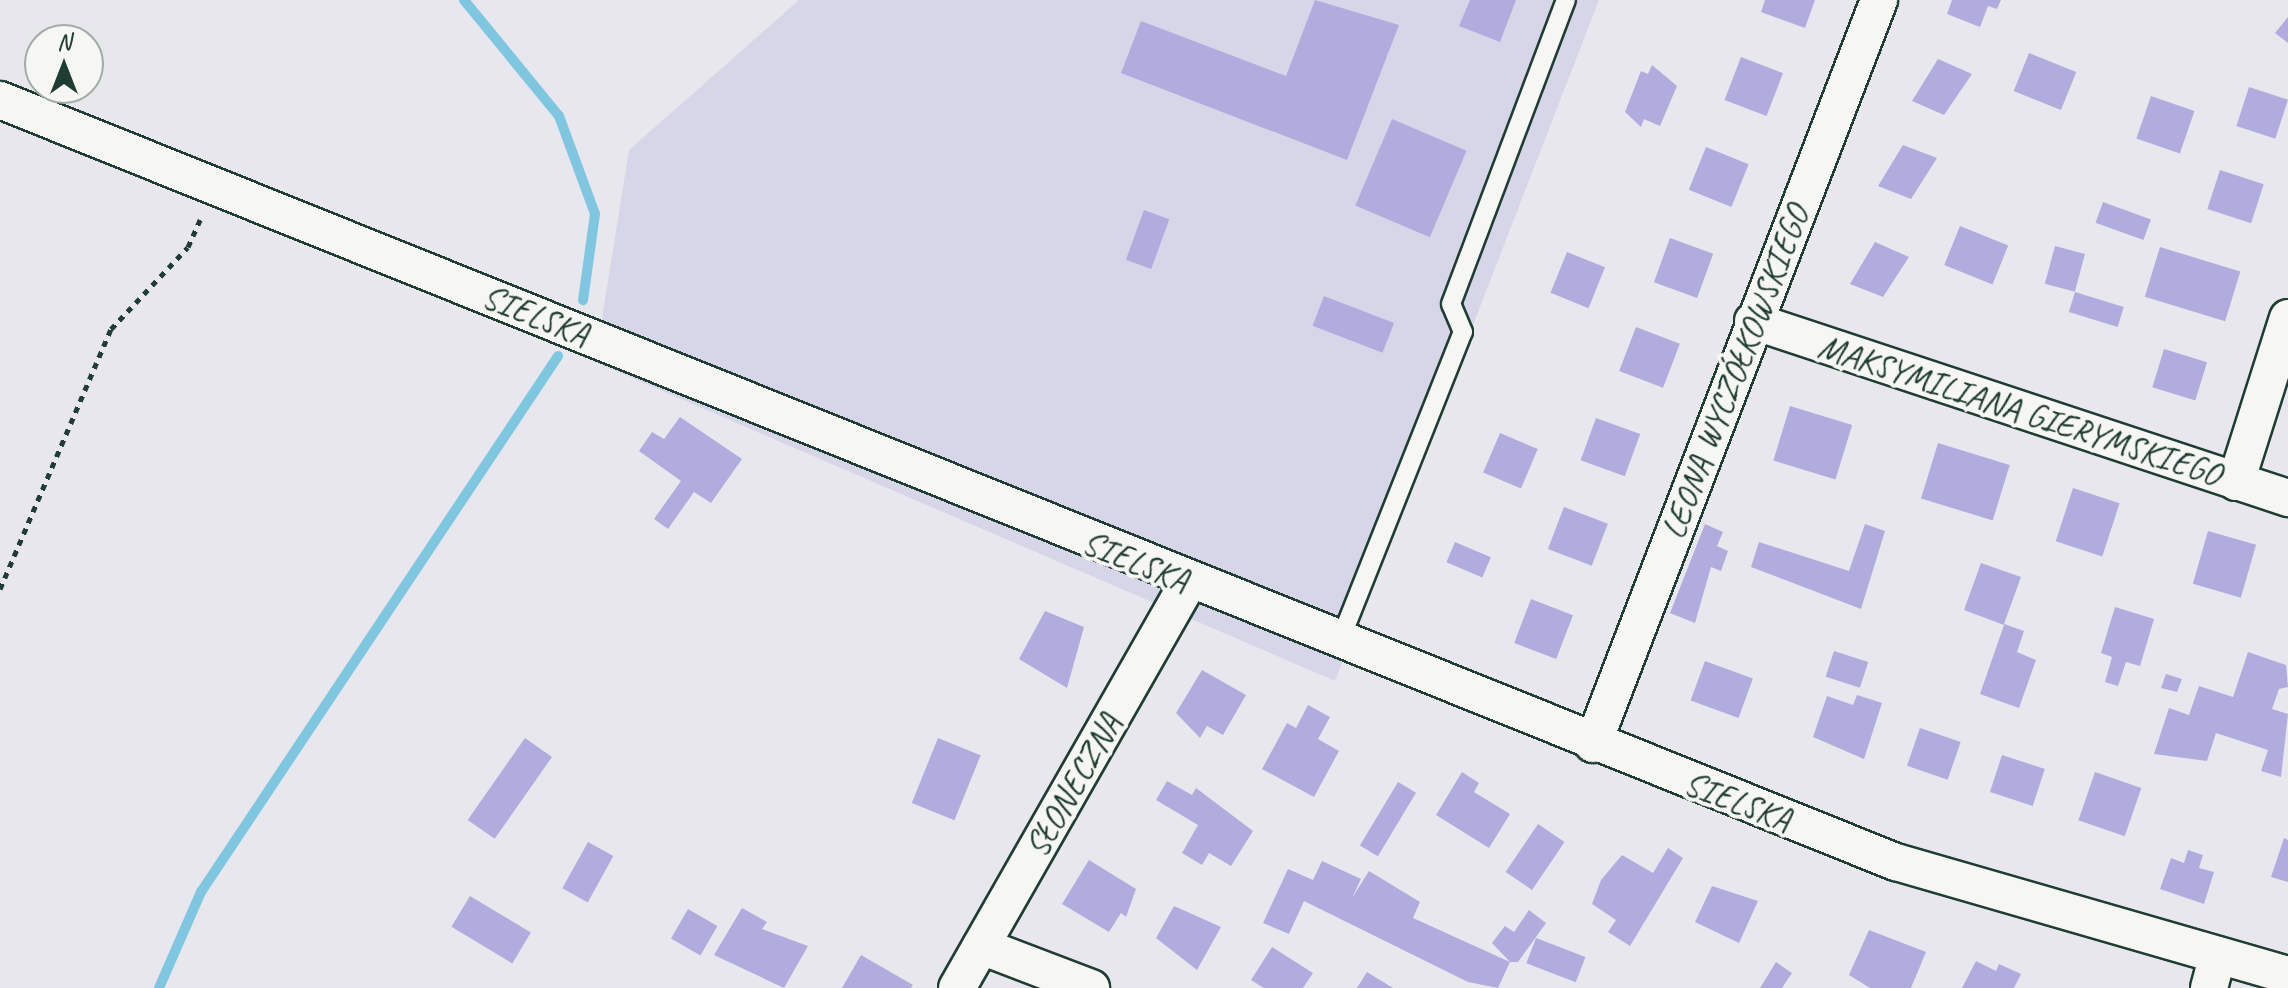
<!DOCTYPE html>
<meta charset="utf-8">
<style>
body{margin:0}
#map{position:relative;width:2288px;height:988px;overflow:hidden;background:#e8e7ee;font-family:Caveat,sans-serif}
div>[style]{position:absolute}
.built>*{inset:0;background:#d7d6e9}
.stream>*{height:10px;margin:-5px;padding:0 5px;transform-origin:5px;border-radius:5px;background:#7fc6e0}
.building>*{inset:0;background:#b0adde;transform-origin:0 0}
.path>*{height:5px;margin-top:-2.5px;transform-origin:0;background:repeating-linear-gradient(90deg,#1f3d34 0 6px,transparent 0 12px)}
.roads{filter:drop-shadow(2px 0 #1f3d34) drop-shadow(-2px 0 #1f3d34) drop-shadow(0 2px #1f3d34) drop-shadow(0 -2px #1f3d34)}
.lane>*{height:18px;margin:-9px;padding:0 9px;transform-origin:9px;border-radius:9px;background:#f6f6f2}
.street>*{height:36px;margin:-18px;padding:0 18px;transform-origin:18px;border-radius:18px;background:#f6f6f2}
span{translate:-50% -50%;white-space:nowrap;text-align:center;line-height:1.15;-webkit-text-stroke:8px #f6f6f2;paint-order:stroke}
.street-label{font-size:34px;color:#1f3d34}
.north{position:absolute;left:24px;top:24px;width:80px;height:80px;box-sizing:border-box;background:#f6f6f2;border:2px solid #a0aca6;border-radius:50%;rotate:0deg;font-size:22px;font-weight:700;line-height:32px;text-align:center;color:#1f3d34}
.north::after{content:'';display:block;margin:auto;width:28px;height:36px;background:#1f3d34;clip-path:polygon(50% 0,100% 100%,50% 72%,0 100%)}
</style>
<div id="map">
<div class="built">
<div style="clip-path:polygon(799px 0,1599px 0,1335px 681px,595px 362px,629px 150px)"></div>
</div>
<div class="stream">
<div style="left:464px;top:0;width:150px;rotate:50.7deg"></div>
<div style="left:559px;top:116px;width:104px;rotate:69.8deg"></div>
<div style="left:595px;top:214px;width:87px;rotate:97.9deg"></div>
<div style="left:159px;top:988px;width:105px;rotate:-66.4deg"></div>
<div style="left:201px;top:892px;width:644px;rotate:-56.33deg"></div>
</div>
<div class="building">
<div style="clip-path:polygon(1315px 0,1399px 25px,1347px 160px,1121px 73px,1141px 21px,1286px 76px)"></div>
<div style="clip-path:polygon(1470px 0,1516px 0,1500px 42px,1459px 26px)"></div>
<div style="clip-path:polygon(1765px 0,1815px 0,1805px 28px,1761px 12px)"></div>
<div style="clip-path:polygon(1952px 0,2001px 0,1997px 9px,1988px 6px,1980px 27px,1947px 14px)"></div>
<div style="clip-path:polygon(2288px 17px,2288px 43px,2275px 33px)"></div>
<div style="left:2029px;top:53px;width:51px;height:41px;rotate:22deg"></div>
<div style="left:1741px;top:57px;width:45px;height:46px;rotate:21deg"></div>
<div style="clip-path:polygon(1938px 59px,1972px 74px,1944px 115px,1912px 101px)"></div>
<div style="clip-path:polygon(1652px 65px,1677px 86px,1660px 126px,1644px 119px,1641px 127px,1625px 112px,1641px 71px,1648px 74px)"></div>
<div style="left:2249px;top:87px;width:41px;height:41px;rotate:18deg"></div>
<div style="left:2151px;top:96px;width:46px;height:45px;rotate:19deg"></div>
<div style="left:1392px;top:119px;width:81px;height:94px;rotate:23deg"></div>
<div style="clip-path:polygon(1903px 145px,1937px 158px,1911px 199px,1878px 186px)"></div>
<div style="left:1706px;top:147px;width:46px;height:46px;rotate:22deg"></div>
<div style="left:2220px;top:170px;width:46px;height:41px;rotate:18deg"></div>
<div style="left:2103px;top:202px;width:51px;height:22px;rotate:20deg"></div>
<div style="left:1144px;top:210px;width:27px;height:53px;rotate:20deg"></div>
<div style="left:1960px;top:226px;width:52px;height:42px;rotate:22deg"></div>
<div style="left:1670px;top:238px;width:46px;height:47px;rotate:20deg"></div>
<div style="clip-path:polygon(1875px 242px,1909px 257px,1883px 297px,1850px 284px)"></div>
<div style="left:2055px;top:246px;width:31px;height:39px;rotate:15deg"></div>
<div style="left:2160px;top:247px;width:84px;height:52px;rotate:17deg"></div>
<div style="left:1567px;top:252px;width:41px;height:44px;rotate:22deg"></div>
<div style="left:2075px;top:292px;width:51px;height:21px;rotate:17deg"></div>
<div style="left:1324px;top:296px;width:75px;height:32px;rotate:21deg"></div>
<div style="left:1636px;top:327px;width:47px;height:47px;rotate:21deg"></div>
<div style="left:2164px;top:349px;width:45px;height:40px;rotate:17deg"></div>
<div style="left:1790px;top:406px;width:65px;height:57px;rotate:17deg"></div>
<div style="clip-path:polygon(680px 417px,742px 459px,711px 503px,694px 492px,668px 529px,654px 519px,681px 481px,639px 451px,652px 432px,664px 439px)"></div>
<div style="left:1596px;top:418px;width:47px;height:45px;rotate:20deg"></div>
<div style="left:1500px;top:433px;width:41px;height:43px;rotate:23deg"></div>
<div style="left:1938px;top:443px;width:75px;height:58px;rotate:17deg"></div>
<div style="left:2073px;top:488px;width:49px;height:56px;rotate:18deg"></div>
<div style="left:1564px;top:507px;width:47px;height:45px;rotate:21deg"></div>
<div style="clip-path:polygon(1705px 524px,1723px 532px,1717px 546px,1728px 551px,1721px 571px,1711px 567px,1695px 623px,1670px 613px)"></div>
<div style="clip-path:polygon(1865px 524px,1885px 531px,1861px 609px,1751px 567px,1759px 542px,1849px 571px)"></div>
<div style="left:2208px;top:531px;width:50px;height:55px;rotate:16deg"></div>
<div style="left:1455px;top:542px;width:39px;height:22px;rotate:23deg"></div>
<div style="clip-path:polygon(1981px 563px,2021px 577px,2004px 624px,2024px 631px,2017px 652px,2036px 660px,2019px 708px,1980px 694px,2004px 625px,1964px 610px)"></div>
<div style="left:1531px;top:599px;width:45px;height:47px;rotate:21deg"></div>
<div style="clip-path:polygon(2115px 607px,2154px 619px,2140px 666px,2126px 662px,2118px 686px,2105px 682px,2112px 657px,2101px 653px)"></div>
<div style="clip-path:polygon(1045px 611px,1084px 627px,1067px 688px,1019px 659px)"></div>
<div style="left:1834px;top:651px;width:36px;height:27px;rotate:18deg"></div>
<div style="clip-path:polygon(2248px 652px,2286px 665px,2288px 687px,2279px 689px,2272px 709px,2288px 714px,2281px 777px,2261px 771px,2268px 750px,2216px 733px,2207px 761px,2154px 754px,2169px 708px,2189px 715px,2199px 686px,2233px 697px)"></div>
<div style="left:1705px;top:661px;width:51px;height:42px;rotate:20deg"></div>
<div style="clip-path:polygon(1202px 670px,1246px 695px,1223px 735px,1207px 726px,1200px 738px,1176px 713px)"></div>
<div style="clip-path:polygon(2166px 674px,2182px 679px,2177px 692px,2161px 688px)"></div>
<div style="clip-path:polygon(1857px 695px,1882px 703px,1864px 759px,1813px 737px,1827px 696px,1853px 705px)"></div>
<div style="clip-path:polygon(1308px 705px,1330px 717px,1318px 739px,1339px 751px,1314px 797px,1262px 769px,1287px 723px,1296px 728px)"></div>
<div style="left:1920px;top:728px;width:43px;height:40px;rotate:19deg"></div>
<div style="left:525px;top:738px;width:33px;height:100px;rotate:35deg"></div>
<div style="left:938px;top:738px;width:46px;height:70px;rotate:22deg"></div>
<div style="left:2002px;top:755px;width:45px;height:39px;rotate:18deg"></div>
<div style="clip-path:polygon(1462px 772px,1479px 783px,1474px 792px,1510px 814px,1489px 848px,1436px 815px)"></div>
<div style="left:2095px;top:772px;width:49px;height:51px;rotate:19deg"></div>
<div style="clip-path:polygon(1167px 781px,1192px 795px,1196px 788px,1253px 831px,1231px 866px,1209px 853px,1202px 865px,1182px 853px,1198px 825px,1156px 800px)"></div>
<div style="left:1398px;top:782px;width:21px;height:74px;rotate:31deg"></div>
<div style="left:1538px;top:824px;width:32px;height:58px;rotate:34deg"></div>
<div style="clip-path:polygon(2284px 838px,2288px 840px,2288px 882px,2271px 877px)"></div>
<div style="left:588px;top:842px;width:29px;height:53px;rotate:29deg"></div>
<div style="clip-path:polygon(1668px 848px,1683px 858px,1630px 946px,1608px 932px,1616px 920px,1592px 904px,1601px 880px,1622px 855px,1653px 873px)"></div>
<div style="clip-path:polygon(2188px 850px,2203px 855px,2199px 868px,2214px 872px,2204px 904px,2160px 889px,2171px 858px,2184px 863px)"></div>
<div style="clip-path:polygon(1089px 860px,1136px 889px,1126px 917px,1121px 913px,1109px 932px,1062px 904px)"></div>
<div style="clip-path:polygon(1322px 861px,1361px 879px,1352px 898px,1369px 871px,1420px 902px,1413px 918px,1510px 962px,1498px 988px,1468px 982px,1304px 901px,1289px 934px,1263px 923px,1288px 869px,1313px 880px)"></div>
<div style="clip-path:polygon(1712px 886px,1758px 901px,1739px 943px,1695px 922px)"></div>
<div style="left:470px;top:896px;width:71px;height:36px;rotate:31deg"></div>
<div style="clip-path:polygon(1174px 906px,1221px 927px,1197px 970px,1156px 938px)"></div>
<div style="clip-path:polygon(742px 908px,767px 922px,762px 929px,808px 946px,784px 988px,714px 955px)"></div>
<div style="left:688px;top:909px;width:34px;height:34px;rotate:30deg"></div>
<div style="clip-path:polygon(1529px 910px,1546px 923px,1518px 962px,1510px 962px,1492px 943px,1505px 926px,1514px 932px)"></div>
<div style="clip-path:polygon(1869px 930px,1926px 952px,1911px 988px,1870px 988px,1849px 975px)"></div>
<div style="left:1536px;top:938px;width:53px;height:27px;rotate:21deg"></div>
<div style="clip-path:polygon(1272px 947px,1313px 973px,1303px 988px,1264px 988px,1251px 980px)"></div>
<div style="clip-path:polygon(861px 955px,913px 985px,911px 988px,842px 988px)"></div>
<div style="clip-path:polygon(1976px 961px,1996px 971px,1999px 964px,2021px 974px,2014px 988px,1962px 988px)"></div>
<div style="clip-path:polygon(1776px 962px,1792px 973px,1782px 988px,1760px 988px)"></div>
<div style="clip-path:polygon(1367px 972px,1393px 988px,1357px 988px)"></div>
</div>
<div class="path">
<div style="left:0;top:589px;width:283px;rotate:-66.9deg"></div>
<div style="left:111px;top:329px;width:112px;rotate:-46.8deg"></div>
<div style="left:188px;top:247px;width:32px;rotate:-66deg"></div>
</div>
<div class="roads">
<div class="lane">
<div style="left:1339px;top:643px;width:335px;rotate:-68.3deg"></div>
<div style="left:1463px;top:332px;width:30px;rotate:-113deg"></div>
<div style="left:1451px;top:304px;width:325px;rotate:-69.3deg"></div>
</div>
<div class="street">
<div style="left:0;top:100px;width:2043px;rotate:21.9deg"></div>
<div style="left:1896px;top:862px;width:408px;rotate:16.1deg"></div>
<div style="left:1753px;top:321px;width:564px;rotate:18.31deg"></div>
<div style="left:2236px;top:482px;width:172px;rotate:-72.4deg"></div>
<div style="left:1593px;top:744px;width:797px;rotate:-68.97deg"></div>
<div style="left:981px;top:946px;width:118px;rotate:20.9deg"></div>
<div style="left:957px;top:988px;width:466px;rotate:-60.3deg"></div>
<div style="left:2209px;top:988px;width:34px;rotate:-75deg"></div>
</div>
</div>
<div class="street-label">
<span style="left:536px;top:315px;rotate:22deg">SIELSKA</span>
<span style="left:1735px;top:372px;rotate:-69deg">LEONA WYCZÓŁKOWSKIEGO</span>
<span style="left:2020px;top:410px;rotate:18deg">MAKSYMILIANA GIERYMSKIEGO</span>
<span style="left:1136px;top:561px;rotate:22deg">SIELSKA</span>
<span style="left:1073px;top:785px;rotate:-60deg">SŁONECZNA</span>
<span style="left:1738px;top:801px;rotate:21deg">SIELSKA</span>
</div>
<div class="north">N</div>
</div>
